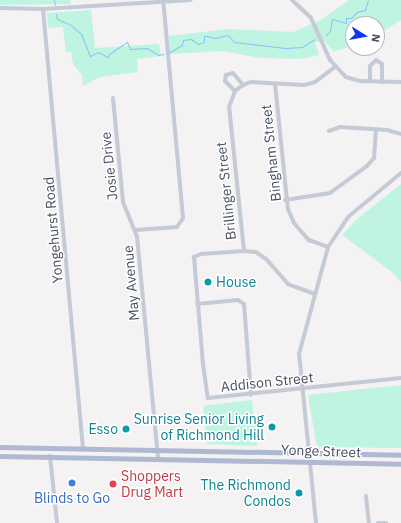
<!DOCTYPE html>
<style>
body{margin:0}
#map{position:relative;width:401px;height:523px;overflow:hidden;background:#f4f2f2;font-family:"IBM Plex Sans",sans-serif}
div>[style]{position:absolute}
.green>*{inset:0;background:#bff4e0}
.stream>*{height:1px;margin:-0.5px;padding:0 0.5px;transform-origin:0.5px;border-radius:0.5px;background:#89c2f4}
.minor>*{height:4px;margin:-2px;padding:0 2px;transform-origin:2px;border-radius:2px;background:#c5cad7}
.major>*{height:5px;margin:-2.5px;padding:0 2.5px;transform-origin:2.5px;border-radius:2.5px;background:#b0b9d2}
.dots>*{width:11px;height:11px;translate:-50% -50%;box-sizing:border-box;border:2px solid #fff;border-radius:50%}
span{translate:-50% -50%;white-space:nowrap;text-align:center;line-height:1.15;-webkit-text-stroke:3px #fff;paint-order:stroke}
.street-label{font-size:14px;color:#484f61}
.culture-label{font-size:14px;color:#0d838f}
.left{translate:0 -50%;text-align:left}
.right{translate:-100% -50%;text-align:right}
.health-label{font-size:14px;color:#be3a42}
.shop-label{font-size:14px;color:#366cbe}
.north{position:absolute;left:345px;top:16px;width:40px;height:40px;box-sizing:border-box;background:#fff;border:1px solid #b6b9c0;border-radius:50%;rotate:101deg;font-size:11px;font-weight:700;line-height:16px;text-align:center;color:#484f61}
.north::after{content:'';display:block;margin:auto;width:14px;height:18px;background:#0c37f5;clip-path:polygon(50% 0,100% 100%,50% 72%,0 100%)}
</style>
<div id="map">
<div class="green">
<div style="clip-path:polygon(0 0,70px 0,71px 4px,0 5px)"></div>
<div style="clip-path:polygon(349px 0,401px 0,401px 20px,377px 35px,377px 24px,353px 24px,353px 45px,334px 52px,324px 41px,315px 42px,319px 55px,300px 59px,260px 58px,223px 51px,170px 54px,169px 36px,228px 29px,293px 32px,319px 21px)"></div>
<div style="clip-path:polygon(91px 10px,95px 48px,159px 44px,161px 56px,137px 59px,138px 72px,100px 77px,83px 86px,82px 75px,73px 64px,71px 51px,66px 52px,63px 27px,48px 28px,47px 13px)"></div>
<div style="clip-path:polygon(401px 184px,401px 282px,392px 272px,342px 235px,356px 220px)"></div>
<div style="clip-path:polygon(401px 385px,401px 448px,319px 447px,316px 443px,308px 395px)"></div>
<div style="clip-path:polygon(252px 400px,257px 446px,207px 444px,203px 406px)"></div>
</div>
<div class="stream">
<div style="left:54px;top:0;width:5px;rotate:79deg"></div>
<div style="left:56px;top:14px;width:5px;rotate:79deg"></div>
<div style="left:57px;top:19px;width:15px;rotate:23deg"></div>
<div style="left:71px;top:25px;width:13px;rotate:42deg"></div>
<div style="left:81px;top:34px;width:24px;rotate:68deg"></div>
<div style="left:90px;top:56px;width:9px;rotate:-27deg"></div>
<div style="left:98px;top:52px;width:11px;rotate:27deg"></div>
<div style="left:108px;top:57px;width:3px;rotate:-72deg"></div>
<div style="left:109px;top:54px;width:22px;rotate:-34deg"></div>
<div style="left:127px;top:42px;width:8px;rotate:67deg"></div>
<div style="left:130px;top:49px;width:17px;rotate:-3deg"></div>
<div style="left:147px;top:48px;width:13px;rotate:32deg"></div>
<div style="left:158px;top:55px;width:6px;rotate:-9deg"></div>
<div style="left:326px;top:35px;width:6px;rotate:-45deg"></div>
<div style="left:330px;top:31px;width:12px;rotate:-81deg"></div>
<div style="left:332px;top:19px;width:15px;rotate:16deg"></div>
<div style="left:346px;top:23px;width:5px;rotate:-90deg"></div>
<div style="left:346px;top:18px;width:5px"></div>
<div style="left:351px;top:18px;width:8px;rotate:-45deg"></div>
<div style="left:357px;top:12px;width:8px;rotate:-14deg"></div>
<div style="left:365px;top:10px;width:10px;rotate:-73deg"></div>
<div style="left:170px;top:52px;width:14px;rotate:-30deg"></div>
<div style="left:182px;top:45px;width:5px;rotate:-79deg"></div>
<div style="left:183px;top:40px;width:8px;rotate:-7deg"></div>
<div style="left:191px;top:39px;width:9px;rotate:36deg"></div>
<div style="left:198px;top:44px;width:6px;rotate:-18deg"></div>
<div style="left:204px;top:42px;width:6px;rotate:-90deg"></div>
<div style="left:204px;top:36px;width:3px"></div>
<div style="left:207px;top:36px;width:8px;rotate:14deg"></div>
<div style="left:215px;top:38px;width:13px;rotate:-13deg"></div>
<div style="left:228px;top:35px;width:9px;rotate:49deg"></div>
<div style="left:234px;top:42px;width:51px;rotate:6.7deg"></div>
<div style="left:285px;top:48px;width:17px;rotate:-3deg"></div>
<div style="left:302px;top:47px;width:15px;rotate:-32deg"></div>
</div>
<div class="minor">
<div style="left:292px;top:0;width:26px;rotate:43deg"></div>
<div style="left:311px;top:18px;width:46px;rotate:65.7deg"></div>
<div style="left:330px;top:60px;width:23px;rotate:47deg"></div>
<div style="left:346px;top:77px;width:15px;rotate:16deg"></div>
<div style="left:360px;top:81px;width:41px;rotate:1.4deg"></div>
<div style="left:0;top:8px;width:43px;rotate:1.3deg"></div>
<div style="left:43px;top:9px;width:148px;rotate:-3.5deg"></div>
<div style="left:43px;top:9px;width:442px;rotate:84.8deg"></div>
<div style="left:370px;top:81px;width:15px;rotate:-90deg"></div>
<div style="left:370px;top:66px;width:8px;rotate:-45deg"></div>
<div style="left:376px;top:60px;width:7px;rotate:34deg"></div>
<div style="left:382px;top:64px;width:18px;rotate:90deg"></div>
<div style="left:275px;top:84px;width:126px;rotate:84.1deg"></div>
<div style="left:288px;top:209px;width:15px;rotate:67deg"></div>
<div style="left:294px;top:223px;width:23px;rotate:49deg"></div>
<div style="left:309px;top:240px;width:20px;rotate:20deg"></div>
<div style="left:235px;top:91px;width:14px;rotate:-135deg"></div>
<div style="left:225px;top:81px;width:6px;rotate:-81deg"></div>
<div style="left:226px;top:75px;width:7px;rotate:-16deg"></div>
<div style="left:233px;top:73px;width:16px;rotate:50deg"></div>
<div style="left:113px;top:98px;width:104px;rotate:84.5deg"></div>
<div style="left:123px;top:202px;width:37px;rotate:68deg"></div>
<div style="left:137px;top:236px;width:224px;rotate:84.6deg"></div>
<div style="left:329px;top:131px;width:12px;rotate:-20deg"></div>
<div style="left:340px;top:127px;width:47px;rotate:3.7deg"></div>
<div style="left:387px;top:130px;width:15px;rotate:16deg"></div>
<div style="left:285px;top:200px;width:46px;rotate:-8.8deg"></div>
<div style="left:330px;top:193px;width:46px;rotate:-36.1deg"></div>
<div style="left:367px;top:166px;width:11px;rotate:-49deg"></div>
<div style="left:374px;top:158px;width:28px;rotate:-86deg"></div>
<div style="left:136px;top:230px;width:41px;rotate:-4.2deg"></div>
<div style="left:177px;top:227px;width:11px;rotate:-56deg"></div>
<div style="left:183px;top:218px;width:219px;rotate:-95.2deg"></div>
<div style="left:244px;top:251px;width:43px;rotate:176deg"></div>
<div style="left:201px;top:254px;width:8px;rotate:157deg"></div>
<div style="left:194px;top:257px;width:107px;rotate:85.2deg"></div>
<div style="left:203px;top:364px;width:34px;rotate:82deg"></div>
<div style="left:208px;top:398px;width:194px;rotate:-5.9deg"></div>
<div style="left:315px;top:294px;width:29px;rotate:-160deg"></div>
<div style="left:288px;top:284px;width:33px;rotate:-131deg"></div>
<div style="left:266px;top:259px;width:12px;rotate:-145deg"></div>
<div style="left:256px;top:252px;width:12px;rotate:-175deg"></div>
<div style="left:244px;top:251px;width:145px;rotate:-95.9deg"></div>
<div style="left:229px;top:107px;width:17px;rotate:-69deg"></div>
<div style="left:235px;top:91px;width:10px;rotate:-37deg"></div>
<div style="left:243px;top:85px;width:9px;rotate:-21deg"></div>
<div style="left:251px;top:82px;width:53px;rotate:3.2deg"></div>
<div style="left:304px;top:85px;width:11px;rotate:-15deg"></div>
<div style="left:315px;top:82px;width:25px;rotate:-37deg"></div>
<div style="left:197px;top:304px;width:41px;rotate:-5.6deg"></div>
<div style="left:238px;top:300px;width:7px;rotate:34deg"></div>
<div style="left:244px;top:304px;width:91px;rotate:85.6deg"></div>
<div style="left:50px;top:456px;width:67px;rotate:84deg"></div>
<div style="left:366px;top:496px;width:27px;rotate:84deg"></div>
<div style="left:316px;top:523px;width:170px;rotate:-95.7deg"></div>
<div style="left:299px;top:354px;width:111px;rotate:-74.8deg"></div>
<div style="left:328px;top:247px;width:36px;rotate:-56deg"></div>
<div style="left:348px;top:217px;width:69px;rotate:-39.7deg"></div>
<div style="left:378px;top:523px;width:8px"></div>
</div>
<div class="major">
<div style="left:0;top:447px;width:401px;rotate:1.1deg"></div>
<div style="left:0;top:456px;width:401px;rotate:1.1deg"></div>
</div>
<div class="dots">
<div style="left:208px;top:282px;background:#0f9aa8"></div>
<div style="left:272px;top:427px;background:#0f9aa8"></div>
<div style="left:126px;top:429px;background:#0f9aa8"></div>
<div style="left:72px;top:483px;background:#3f7fe0"></div>
<div style="left:113px;top:484px;background:#e0444e"></div>
<div style="left:299px;top:493px;background:#0f9aa8"></div>
</div>
<div class="street-label">
<span style="left:271px;top:153px;rotate:-96deg">Bingham Street</span>
<span style="left:109px;top:166px;rotate:-96deg">Josie Drive</span>
<span style="left:226px;top:191px;rotate:-96deg">Brillinger Street</span>
<span style="left:53px;top:230px;rotate:-95deg">Yongehurst Road</span>
<span style="left:131px;top:283px;rotate:-95deg">May Avenue</span>
<span style="left:267px;top:382px;rotate:-6deg">Addison Street</span>
<span style="left:321px;top:451px;rotate:2deg">Yonge Street</span>
</div>
<div class="culture-label">
<span class="left" style="left:216px;top:282px">House</span>
<span class="right" style="left:264px;top:427px">Sunrise Senior Living<br>of Richmond Hill</span>
<span class="right" style="left:118px;top:429px">Esso</span>
<span class="right" style="left:291px;top:493px">The Richmond<br>Condos</span>
</div>
<div class="health-label">
<span class="left" style="left:121px;top:484px">Shoppers<br>Drug Mart</span>
</div>
<div class="shop-label">
<span style="left:72px;top:498px">Blinds to Go</span>
</div>
<div class="north">N</div>
</div>
